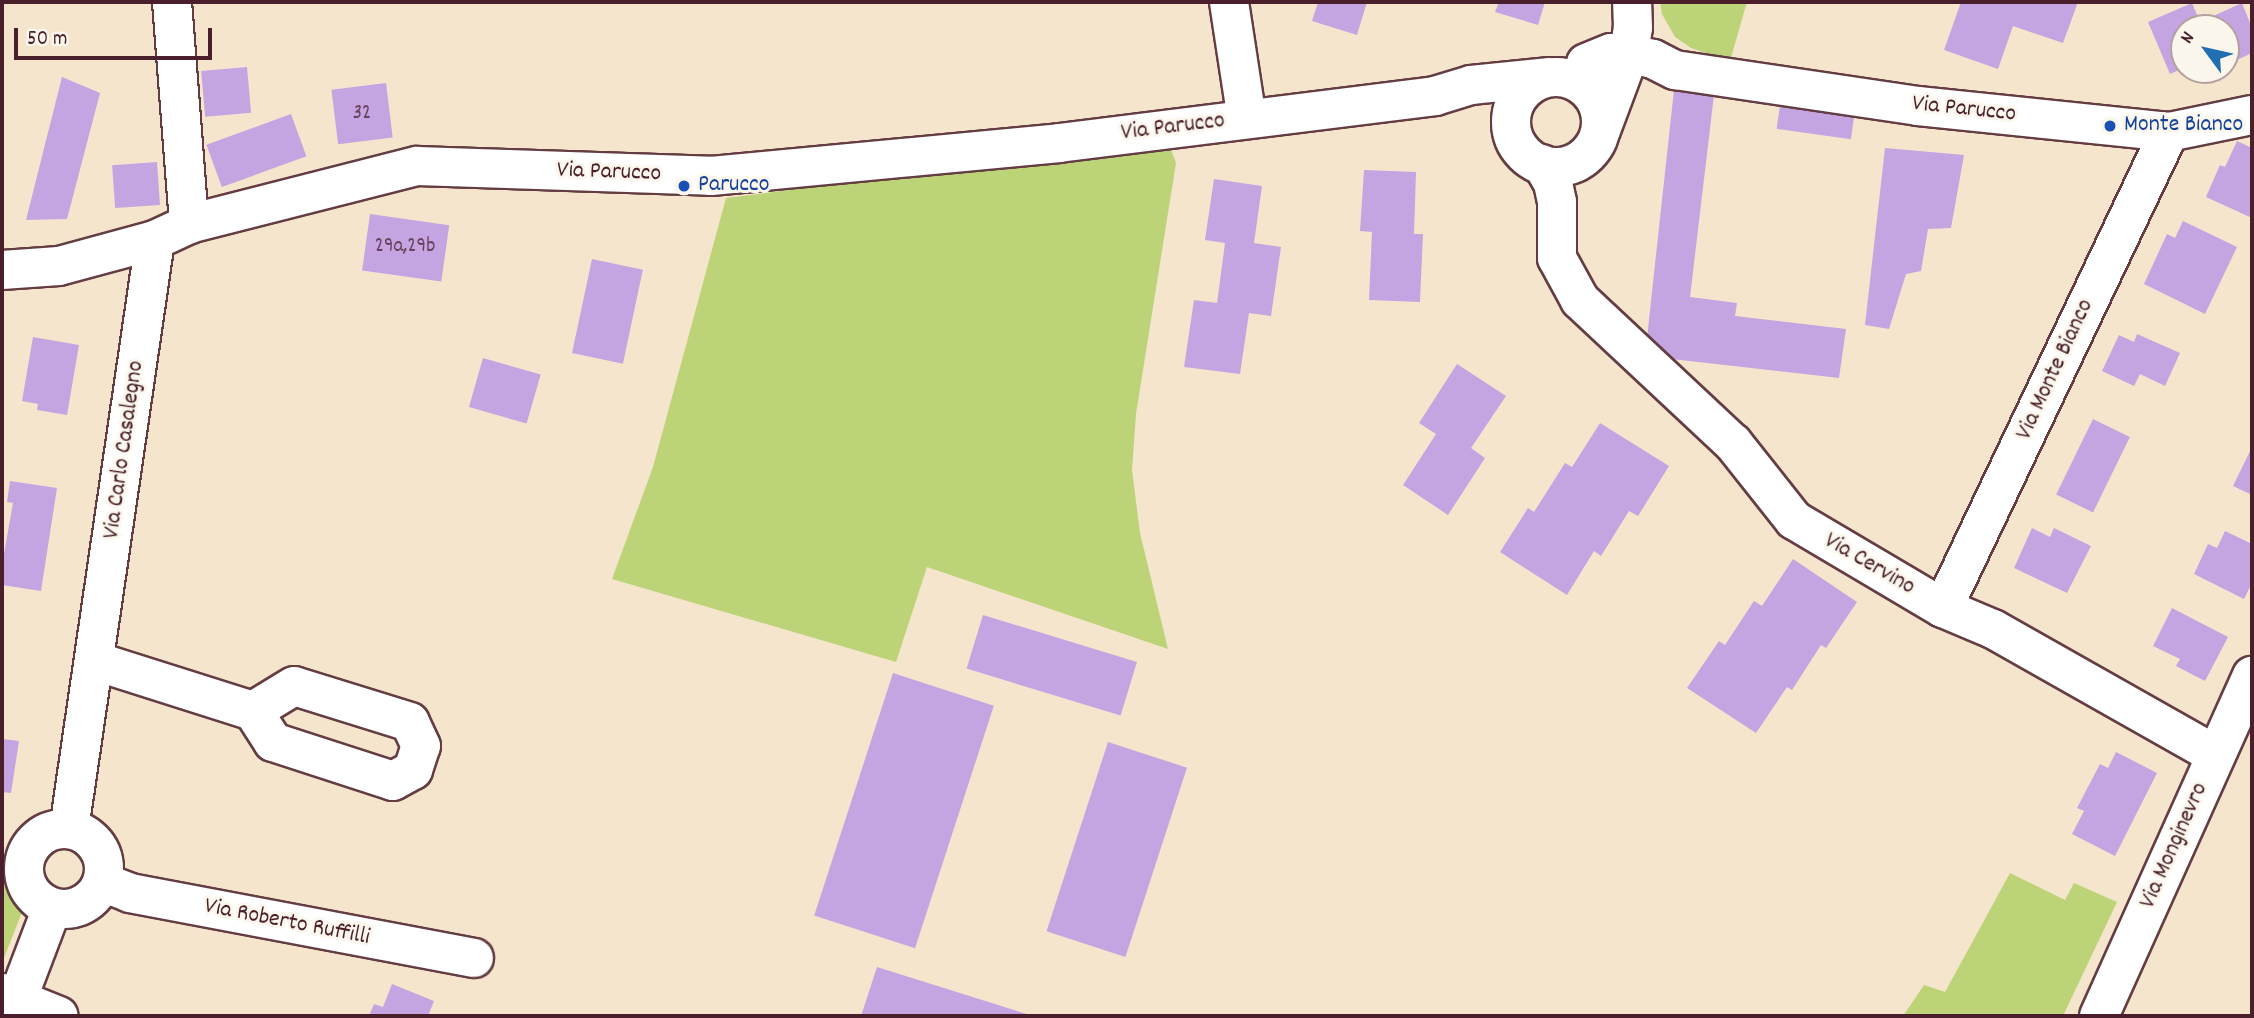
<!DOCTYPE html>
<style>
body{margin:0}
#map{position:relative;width:2254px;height:1018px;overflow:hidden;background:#f6e5cd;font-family:Dekko,sans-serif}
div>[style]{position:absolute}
.green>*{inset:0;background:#bcd378}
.building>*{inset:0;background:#c5a4e2;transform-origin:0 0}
.roads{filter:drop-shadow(2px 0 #643d43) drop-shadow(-2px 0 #643d43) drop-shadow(0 2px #643d43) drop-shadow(0 -2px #643d43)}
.minor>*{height:38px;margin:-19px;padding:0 19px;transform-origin:19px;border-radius:19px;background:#fff}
.minor>.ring{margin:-19px;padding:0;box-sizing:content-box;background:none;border:38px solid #fff;border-radius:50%}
.dots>*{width:19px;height:19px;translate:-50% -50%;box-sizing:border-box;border:4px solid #fbf7ec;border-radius:50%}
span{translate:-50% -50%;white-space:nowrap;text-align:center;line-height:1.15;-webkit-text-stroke:6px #fbf7ec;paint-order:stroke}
.number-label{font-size:21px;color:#694059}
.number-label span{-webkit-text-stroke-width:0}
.street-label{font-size:24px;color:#4a1f2b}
.transit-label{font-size:24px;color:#164399}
.left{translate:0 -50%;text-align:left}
.frame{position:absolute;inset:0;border:4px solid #4a1f2b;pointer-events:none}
.north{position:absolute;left:2170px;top:14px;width:70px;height:70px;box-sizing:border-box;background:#fbf7ec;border:2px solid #b4a19f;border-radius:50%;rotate:303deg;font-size:19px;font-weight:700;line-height:28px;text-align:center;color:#4a1f2b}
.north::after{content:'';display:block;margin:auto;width:24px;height:32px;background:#1f6fb2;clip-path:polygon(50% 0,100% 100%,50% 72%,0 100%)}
.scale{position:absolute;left:14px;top:28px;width:198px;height:32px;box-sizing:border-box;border:4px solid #4a1f2b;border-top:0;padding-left:9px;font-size:21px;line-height:24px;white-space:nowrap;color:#4a1f2b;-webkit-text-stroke:5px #fbf7ec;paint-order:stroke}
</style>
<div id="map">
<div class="green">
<div style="clip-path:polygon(1660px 2px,1747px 2px,1730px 61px,1691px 48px,1675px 37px,1662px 14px)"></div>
<div style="clip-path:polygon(1163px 142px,1170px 147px,1176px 163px,1136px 414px,1132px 470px,1140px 533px,1168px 649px,927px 567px,896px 662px,612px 579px,653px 467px,726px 198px)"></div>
<div style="clip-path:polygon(2px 873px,15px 879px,26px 902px,4px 958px)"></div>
<div style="clip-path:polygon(2010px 873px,2065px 900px,2074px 883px,2117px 902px,2063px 1016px,1903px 1016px,1924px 985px,1945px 992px)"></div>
</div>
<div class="building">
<div style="clip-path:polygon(1318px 2px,1367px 2px,1357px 35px,1312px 21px)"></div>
<div style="clip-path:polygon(1499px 2px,1545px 2px,1538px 25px,1495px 12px)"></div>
<div style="clip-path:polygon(1961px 2px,2078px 2px,2063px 43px,2013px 26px,1998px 69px,1944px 50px)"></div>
<div style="clip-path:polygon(2192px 3px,2200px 22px,2242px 3px,2252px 28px,2252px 53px,2226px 65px,2226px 28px,2184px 28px,2184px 68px,2170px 74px,2148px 22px)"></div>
<div style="left:247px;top:67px;width:46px;height:46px;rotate:85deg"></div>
<div style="clip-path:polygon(62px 77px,100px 93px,67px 219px,26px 220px)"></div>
<div style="left:386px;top:83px;width:55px;height:55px;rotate:83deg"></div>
<div style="clip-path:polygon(1674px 90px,1714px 95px,1690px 297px,1737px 303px,1735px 316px,1846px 329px,1839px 378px,1645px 356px)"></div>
<div style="left:1780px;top:105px;width:75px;height:24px;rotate:8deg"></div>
<div style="left:291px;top:114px;width:45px;height:90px;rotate:70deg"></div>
<div style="clip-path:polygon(2237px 141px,2252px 148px,2252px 218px,2206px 197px,2220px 165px,2225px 167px)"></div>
<div style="clip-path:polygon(1885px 148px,1964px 155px,1951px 228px,1928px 229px,1921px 271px,1906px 274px,1889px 329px,1865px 325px)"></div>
<div style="left:157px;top:162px;width:43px;height:45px;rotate:86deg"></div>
<div style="clip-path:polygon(1364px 170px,1416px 172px,1414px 234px,1423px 234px,1420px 302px,1369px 300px,1372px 232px,1360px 231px)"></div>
<div style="clip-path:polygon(1214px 179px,1262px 186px,1254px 243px,1281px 247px,1271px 316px,1249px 313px,1240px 374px,1184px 367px,1194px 300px,1217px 303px,1225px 243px,1205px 240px)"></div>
<div style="left:370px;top:214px;width:80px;height:57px;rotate:8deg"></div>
<div style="clip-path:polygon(2183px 221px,2237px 247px,2205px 314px,2144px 284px,2167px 234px,2175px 238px)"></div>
<div style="left:592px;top:259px;width:52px;height:96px;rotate:12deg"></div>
<div style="clip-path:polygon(2137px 334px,2180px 353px,2165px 386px,2140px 374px,2134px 386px,2102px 371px,2119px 335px,2134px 342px)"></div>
<div style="clip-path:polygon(33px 337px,79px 345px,67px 415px,37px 410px,38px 404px,22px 401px)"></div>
<div style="left:483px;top:358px;width:60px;height:51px;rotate:16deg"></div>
<div style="clip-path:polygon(1457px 364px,1506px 396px,1471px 448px,1485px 458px,1448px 515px,1403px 485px,1436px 434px,1419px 423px)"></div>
<div style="left:2093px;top:419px;width:41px;height:84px;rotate:26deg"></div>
<div style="clip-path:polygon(1600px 423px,1669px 466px,1638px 516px,1629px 511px,1601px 556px,1594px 551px,1567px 595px,1500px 552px,1528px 508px,1534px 512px,1565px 463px,1572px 467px)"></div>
<div style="clip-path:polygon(2252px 447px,2252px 495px,2233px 486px)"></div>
<div style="clip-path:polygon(10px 481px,57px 488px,41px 591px,2px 585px,2px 565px,13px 503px,7px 502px)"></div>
<div style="clip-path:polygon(2032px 528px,2050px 537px,2054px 528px,2091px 546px,2067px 593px,2014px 568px)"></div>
<div style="clip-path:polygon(2225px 531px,2252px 544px,2252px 583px,2244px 599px,2194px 574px,2208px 544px,2217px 548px)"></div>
<div style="clip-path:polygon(1793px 559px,1857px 602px,1826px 648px,1821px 645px,1792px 690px,1787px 687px,1756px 733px,1687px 688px,1719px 641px,1725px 645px,1754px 601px,1762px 606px)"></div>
<div style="clip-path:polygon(2172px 608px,2228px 637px,2205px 681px,2176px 666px,2180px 659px,2153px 646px)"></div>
<div style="left:983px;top:615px;width:161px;height:56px;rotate:17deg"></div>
<div style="left:893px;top:673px;width:106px;height:255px;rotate:18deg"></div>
<div style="clip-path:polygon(2px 739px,19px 741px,11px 793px,2px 792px)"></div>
<div style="left:1108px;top:742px;width:83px;height:199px;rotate:18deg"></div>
<div style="clip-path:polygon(2116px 752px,2157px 773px,2115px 856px,2072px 834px,2084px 811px,2077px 808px,2100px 764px,2108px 768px)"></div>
<div style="clip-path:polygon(877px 967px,1033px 1016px,861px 1016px)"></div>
<div style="clip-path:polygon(392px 984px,434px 1001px,428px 1016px,369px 1016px,374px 1004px,383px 1007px)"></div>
</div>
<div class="roads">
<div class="minor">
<div style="left:172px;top:2px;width:223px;rotate:85.6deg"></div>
<div style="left:1229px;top:2px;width:118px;rotate:81.3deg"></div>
<div style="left:1586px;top:63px;width:27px;rotate:-22deg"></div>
<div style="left:1611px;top:53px;width:23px;rotate:5deg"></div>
<div style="left:1634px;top:55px;width:19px;rotate:12deg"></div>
<div style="left:1653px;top:59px;width:25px;rotate:27deg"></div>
<div style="left:1675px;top:70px;width:246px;rotate:8.4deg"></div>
<div style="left:1918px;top:106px;width:252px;rotate:5.9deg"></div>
<div style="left:2169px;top:132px;width:85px;rotate:-11.6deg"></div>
<div class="ring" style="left:1511px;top:77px;width:52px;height:52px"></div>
<div style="left:1601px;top:130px;width:80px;rotate:-69.5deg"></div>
<div style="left:1629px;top:55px;width:27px;rotate:-82deg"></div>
<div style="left:1633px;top:28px;width:26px;rotate:-92deg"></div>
<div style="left:1542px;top:164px;width:22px;rotate:60deg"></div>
<div style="left:1553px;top:183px;width:19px;rotate:78deg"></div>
<div style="left:1557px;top:202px;width:56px;rotate:90deg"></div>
<div style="left:1557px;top:258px;width:48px;rotate:61.3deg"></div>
<div style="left:1580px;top:300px;width:209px;rotate:43.1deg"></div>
<div style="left:1733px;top:443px;width:98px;rotate:51.6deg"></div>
<div style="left:1794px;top:520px;width:173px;rotate:30.6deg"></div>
<div style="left:1943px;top:608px;width:54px;rotate:22.8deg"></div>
<div style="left:1993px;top:629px;width:256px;rotate:29.5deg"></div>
<div style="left:2px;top:270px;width:57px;rotate:-4deg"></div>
<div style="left:59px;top:266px;width:99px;rotate:-15.2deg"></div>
<div style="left:155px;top:240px;width:38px;rotate:-25deg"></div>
<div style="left:189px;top:224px;width:235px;rotate:-14.3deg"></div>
<div style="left:417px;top:166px;width:294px;rotate:1.9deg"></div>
<div style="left:711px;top:176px;width:350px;rotate:-5.4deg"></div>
<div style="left:1059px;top:143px;width:379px;rotate:-7.1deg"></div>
<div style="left:1435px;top:96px;width:38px;rotate:-17deg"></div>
<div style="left:1471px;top:85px;width:77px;rotate:-5.9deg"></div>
<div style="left:1943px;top:608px;width:527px;rotate:-64.6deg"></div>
<div style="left:95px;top:661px;width:166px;rotate:17.6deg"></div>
<div style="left:253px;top:711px;width:37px;rotate:57deg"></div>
<div style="left:273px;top:742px;width:126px;rotate:18deg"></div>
<div style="left:393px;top:781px;width:23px;rotate:-29deg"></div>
<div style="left:413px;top:770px;width:25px;rotate:-72deg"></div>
<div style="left:421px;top:746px;width:26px;rotate:-115deg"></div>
<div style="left:410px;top:722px;width:121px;rotate:-162.8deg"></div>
<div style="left:294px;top:686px;width:48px;rotate:148.6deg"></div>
<div style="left:69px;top:829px;width:595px;rotate:-81.69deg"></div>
<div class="ring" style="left:24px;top:829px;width:42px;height:42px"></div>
<div style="left:102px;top:882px;width:30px;rotate:21deg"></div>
<div style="left:130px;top:893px;width:350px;rotate:10.7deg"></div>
<div style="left:2px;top:993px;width:61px;rotate:22deg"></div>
<div style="left:11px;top:1016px;width:116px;rotate:-69.2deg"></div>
<div style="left:2099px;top:1016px;width:373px;rotate:-65.8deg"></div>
</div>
</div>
<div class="dots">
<div style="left:2110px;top:126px;background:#1a4fb4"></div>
<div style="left:684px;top:186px;background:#1a4fb4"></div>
</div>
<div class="number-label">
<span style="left:362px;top:114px">32</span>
<span style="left:405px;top:247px">29a,29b</span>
</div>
<div class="street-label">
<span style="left:1964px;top:110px;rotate:6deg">Via Parucco</span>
<span style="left:1173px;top:128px;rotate:-7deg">Via Parucco</span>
<span style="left:609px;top:173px;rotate:2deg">Via Parucco</span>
<span style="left:2056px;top:370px;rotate:-65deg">Via Monte Bianco</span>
<span style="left:125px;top:450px;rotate:-82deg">Via Carlo Casalegno</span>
<span style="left:1869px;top:565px;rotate:30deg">Via Cervino</span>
<span style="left:2175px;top:846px;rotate:-66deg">Via Monginevro</span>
<span style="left:287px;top:923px;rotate:11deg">Via Roberto Ruffilli</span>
</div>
<div class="transit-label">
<span class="left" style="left:2124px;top:126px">Monte Bianco</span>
<span class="left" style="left:698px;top:186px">Parucco</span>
</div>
<div class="frame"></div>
<div class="north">N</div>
<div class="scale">50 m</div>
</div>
